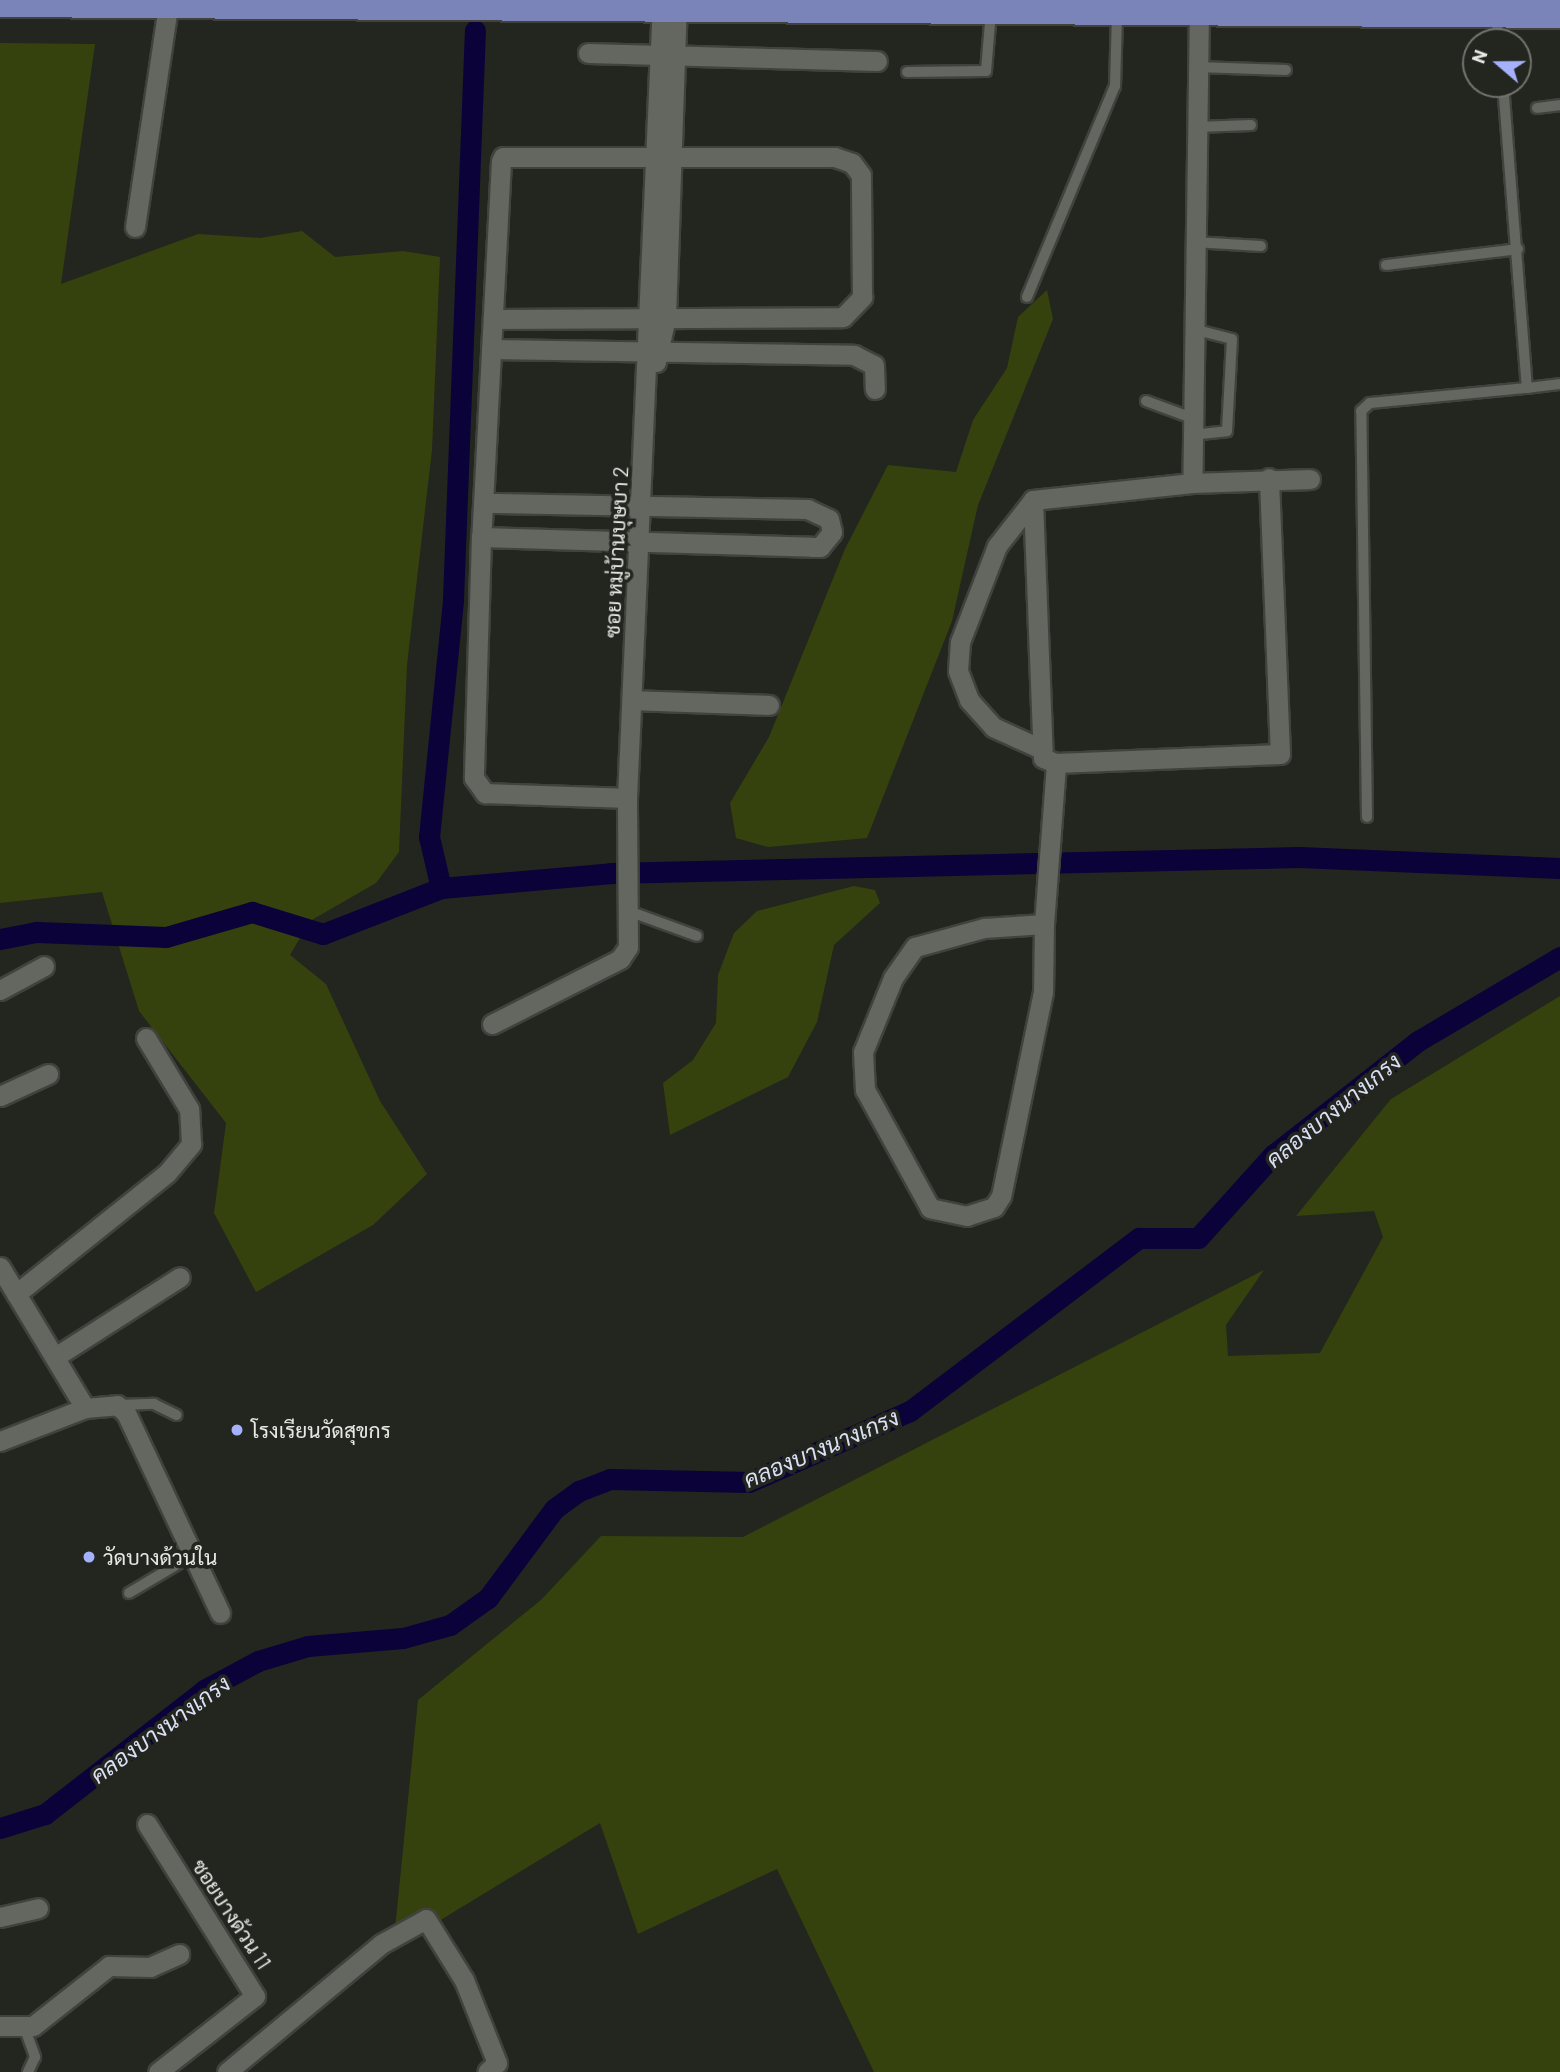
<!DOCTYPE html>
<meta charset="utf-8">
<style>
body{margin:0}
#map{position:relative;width:1560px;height:2072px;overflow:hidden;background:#23251f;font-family:Barlow,Sarabun,sans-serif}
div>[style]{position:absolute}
.green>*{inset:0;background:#35420e}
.canal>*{height:21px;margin:-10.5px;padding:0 10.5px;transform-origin:10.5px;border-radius:10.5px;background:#0a0239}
.roads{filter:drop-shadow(2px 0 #41423d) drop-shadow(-2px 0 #41423d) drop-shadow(0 2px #41423d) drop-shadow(0 -2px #41423d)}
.service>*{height:10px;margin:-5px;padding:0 5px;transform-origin:5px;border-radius:5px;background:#646760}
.minor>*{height:19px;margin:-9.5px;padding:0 9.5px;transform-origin:9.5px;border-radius:9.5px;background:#646760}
.trunk>*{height:32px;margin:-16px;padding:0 16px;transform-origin:16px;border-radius:16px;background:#7b84b9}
.dots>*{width:19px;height:19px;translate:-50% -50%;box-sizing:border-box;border:4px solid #23251f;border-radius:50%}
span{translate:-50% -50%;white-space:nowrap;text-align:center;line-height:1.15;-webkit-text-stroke:7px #23251f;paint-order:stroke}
.street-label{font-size:21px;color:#e7e8e4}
.poi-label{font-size:21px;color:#e7e8e4}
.left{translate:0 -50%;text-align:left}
.water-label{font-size:23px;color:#dadff5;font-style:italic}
.north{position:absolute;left:1462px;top:28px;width:70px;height:70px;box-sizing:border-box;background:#23251f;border:2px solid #71736e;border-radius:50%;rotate:290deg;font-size:19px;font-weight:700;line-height:28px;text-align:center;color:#e7e8e4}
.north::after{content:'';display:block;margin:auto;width:24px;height:32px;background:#a5b1fc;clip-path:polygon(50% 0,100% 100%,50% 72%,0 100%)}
</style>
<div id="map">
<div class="green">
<div style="clip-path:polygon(0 43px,95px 44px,61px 284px,198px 234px,260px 238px,302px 231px,335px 257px,403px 251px,440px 257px,432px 450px,407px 665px,399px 852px,376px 883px,310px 921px,290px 955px,326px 984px,380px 1101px,427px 1174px,373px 1225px,256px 1292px,214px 1213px,226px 1123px,139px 1011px,102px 892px,0 903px)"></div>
<div style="clip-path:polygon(1047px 290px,1053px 319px,978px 505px,952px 621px,867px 838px,768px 847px,736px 838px,730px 803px,769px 737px,845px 549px,888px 465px,956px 472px,973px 420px,1007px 368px,1018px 317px)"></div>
<div style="clip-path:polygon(854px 886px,875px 890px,880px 903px,834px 945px,817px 1022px,788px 1077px,670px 1135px,663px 1083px,693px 1060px,716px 1023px,718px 975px,734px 933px,757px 911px)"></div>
<div style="clip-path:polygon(1560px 996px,1560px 2072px,874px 2072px,777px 1869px,638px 1934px,600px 1823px,393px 1949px,418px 1700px,541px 1600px,601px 1536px,743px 1537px,1264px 1270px,1226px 1325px,1228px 1356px,1320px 1353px,1383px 1237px,1374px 1211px,1296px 1216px,1391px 1099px)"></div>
</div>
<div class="canal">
<div style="left:441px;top:888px;width:52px;rotate:-103.2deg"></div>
<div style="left:429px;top:837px;width:239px;rotate:-84.2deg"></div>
<div style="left:453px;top:599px;width:569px;rotate:-87.79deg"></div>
<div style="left:0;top:939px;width:38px;rotate:-11deg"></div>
<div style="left:37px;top:932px;width:129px;rotate:2.2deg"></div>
<div style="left:166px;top:937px;width:90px;rotate:-16.2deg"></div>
<div style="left:252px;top:912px;width:74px;rotate:17.2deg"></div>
<div style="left:323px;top:934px;width:127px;rotate:-21.3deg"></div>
<div style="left:441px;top:888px;width:171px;rotate:-5deg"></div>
<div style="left:611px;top:873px;width:688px;rotate:-1.33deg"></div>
<div style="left:1299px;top:857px;width:261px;rotate:2.4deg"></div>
<div style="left:0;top:1828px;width:47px;rotate:-17.3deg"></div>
<div style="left:45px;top:1814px;width:202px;rotate:-37.9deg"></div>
<div style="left:204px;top:1690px;width:61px;rotate:-28.2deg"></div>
<div style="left:258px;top:1661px;width:52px;rotate:-16.7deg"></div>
<div style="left:308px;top:1646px;width:95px;rotate:-4.8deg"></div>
<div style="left:403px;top:1638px;width:49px;rotate:-15.5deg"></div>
<div style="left:450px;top:1625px;width:47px;rotate:-35.4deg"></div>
<div style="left:488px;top:1598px;width:111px;rotate:-53.4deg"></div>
<div style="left:554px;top:1509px;width:31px;rotate:-36deg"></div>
<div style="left:579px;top:1491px;width:33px;rotate:-21deg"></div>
<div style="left:610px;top:1479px;width:139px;rotate:1.2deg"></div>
<div style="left:749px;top:1482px;width:176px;rotate:-23.8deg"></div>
<div style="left:910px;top:1411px;width:287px;rotate:-37.1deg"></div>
<div style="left:1139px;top:1238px;width:59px"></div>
<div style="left:1198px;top:1238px;width:112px;rotate:-47.9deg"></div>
<div style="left:1273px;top:1155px;width:184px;rotate:-38.2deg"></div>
<div style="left:1418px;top:1041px;width:165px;rotate:-30.6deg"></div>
</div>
<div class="roads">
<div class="service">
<div style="left:1496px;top:15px;width:27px;rotate:84deg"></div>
<div style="left:1197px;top:67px;width:89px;rotate:1.9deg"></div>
<div style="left:907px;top:72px;width:79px;rotate:-0.7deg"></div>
<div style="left:986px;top:71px;width:59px;rotate:-85.2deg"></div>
<div style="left:1503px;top:84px;width:305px;rotate:85.5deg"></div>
<div style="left:1527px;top:388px;width:33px;rotate:-7deg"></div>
<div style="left:1537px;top:108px;width:23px;rotate:-7deg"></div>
<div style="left:1197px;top:127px;width:54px;rotate:-2.1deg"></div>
<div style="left:1194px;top:242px;width:67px;rotate:3.4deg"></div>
<div style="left:1386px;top:265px;width:133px;rotate:-6.9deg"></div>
<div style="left:1027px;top:297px;width:229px;rotate:-67.4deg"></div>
<div style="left:1115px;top:86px;width:72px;rotate:-88.4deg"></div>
<div style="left:1146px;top:401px;width:49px;rotate:20.3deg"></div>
<div style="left:1191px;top:435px;width:36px;rotate:-6deg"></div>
<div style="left:1227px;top:431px;width:92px;rotate:-86.9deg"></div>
<div style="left:1232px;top:339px;width:40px;rotate:-165.6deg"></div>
<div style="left:1367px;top:817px;width:406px;rotate:-90.8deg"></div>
<div style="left:1361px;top:411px;width:12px;rotate:-42deg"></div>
<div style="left:1370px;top:403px;width:158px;rotate:-5.5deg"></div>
<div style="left:631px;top:912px;width:70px;rotate:20deg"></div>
<div style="left:118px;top:1405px;width:36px;rotate:-2deg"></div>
<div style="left:154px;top:1404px;width:25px;rotate:26deg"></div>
<div style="left:129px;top:1593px;width:74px;rotate:-30.7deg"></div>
<div style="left:25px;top:2029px;width:30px;rotate:70deg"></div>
<div style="left:35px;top:2057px;width:17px;rotate:115deg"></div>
</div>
<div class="minor">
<div style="left:1199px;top:9px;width:474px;rotate:90.8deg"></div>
<div style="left:1192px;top:483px;width:160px;rotate:173.9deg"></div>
<div style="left:1033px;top:500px;width:258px;rotate:87.8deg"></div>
<div style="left:1043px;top:758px;width:14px;rotate:21deg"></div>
<div style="left:1056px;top:763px;width:224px;rotate:-2.3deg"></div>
<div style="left:1280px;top:754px;width:276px;rotate:-92.3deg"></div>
<div style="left:588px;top:53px;width:289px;rotate:1.6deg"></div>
<div style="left:135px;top:227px;width:224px;rotate:-81.5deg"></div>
<div style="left:493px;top:319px;width:350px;rotate:-0.3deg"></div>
<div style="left:843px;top:317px;width:28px;rotate:-46deg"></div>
<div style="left:862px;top:297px;width:122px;rotate:-90.5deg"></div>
<div style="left:861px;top:175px;width:15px;rotate:-127deg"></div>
<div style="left:852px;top:163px;width:18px;rotate:-161deg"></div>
<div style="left:835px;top:157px;width:332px;rotate:180deg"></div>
<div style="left:503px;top:157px;width:4px;rotate:117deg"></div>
<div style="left:501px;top:161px;width:377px;rotate:93deg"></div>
<div style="left:481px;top:537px;width:241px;rotate:91.7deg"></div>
<div style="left:474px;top:778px;width:19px;rotate:54deg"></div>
<div style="left:485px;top:793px;width:142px;rotate:2deg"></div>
<div style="left:491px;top:349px;width:363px;rotate:0.9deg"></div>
<div style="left:854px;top:355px;width:22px;rotate:27deg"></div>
<div style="left:874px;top:365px;width:24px;rotate:88deg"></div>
<div style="left:656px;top:362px;width:46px;rotate:-77.5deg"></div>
<div style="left:666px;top:317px;width:314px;rotate:-88deg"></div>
<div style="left:1192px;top:483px;width:118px;rotate:-1.9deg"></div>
<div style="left:1033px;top:500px;width:58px;rotate:128deg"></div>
<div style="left:997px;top:546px;width:103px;rotate:111.1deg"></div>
<div style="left:960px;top:642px;width:29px;rotate:94deg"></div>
<div style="left:958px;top:671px;width:31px;rotate:69deg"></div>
<div style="left:969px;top:700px;width:36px;rotate:48deg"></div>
<div style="left:993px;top:727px;width:51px;rotate:24.5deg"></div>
<div style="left:481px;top:537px;width:331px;rotate:1.7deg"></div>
<div style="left:812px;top:547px;width:8px"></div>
<div style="left:820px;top:547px;width:19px;rotate:-51deg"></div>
<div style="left:832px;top:532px;width:13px;rotate:-103deg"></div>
<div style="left:829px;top:519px;width:23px;rotate:-155deg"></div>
<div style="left:808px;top:509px;width:325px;rotate:-178.9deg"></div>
<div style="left:632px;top:700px;width:137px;rotate:2.1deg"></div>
<div style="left:1044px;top:924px;width:68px;rotate:90.8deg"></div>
<div style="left:1043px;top:992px;width:208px;rotate:101.6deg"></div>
<div style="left:1001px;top:1196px;width:13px;rotate:122deg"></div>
<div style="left:994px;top:1207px;width:28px;rotate:162deg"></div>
<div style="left:967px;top:1216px;width:38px;rotate:-168deg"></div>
<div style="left:930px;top:1208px;width:135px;rotate:-118.8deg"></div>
<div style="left:865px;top:1090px;width:38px;rotate:-93deg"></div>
<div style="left:863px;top:1052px;width:80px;rotate:-67.9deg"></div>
<div style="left:893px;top:978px;width:38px;rotate:-55deg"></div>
<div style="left:915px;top:947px;width:72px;rotate:-15.4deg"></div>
<div style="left:984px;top:928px;width:60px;rotate:-3.8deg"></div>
<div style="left:1044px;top:924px;width:161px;rotate:-85.7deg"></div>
<div style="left:0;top:990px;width:50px;rotate:-28.6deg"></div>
<div style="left:492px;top:1024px;width:144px;rotate:-26.9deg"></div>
<div style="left:620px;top:959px;width:14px;rotate:-56deg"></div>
<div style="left:628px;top:947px;width:149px;rotate:-90.4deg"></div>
<div style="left:627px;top:798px;width:797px;rotate:-87.48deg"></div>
<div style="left:0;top:1096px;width:53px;rotate:-24.6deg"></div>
<div style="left:0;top:1267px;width:165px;rotate:58.9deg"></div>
<div style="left:16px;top:1294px;width:193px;rotate:-38.7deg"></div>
<div style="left:167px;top:1173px;width:38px;rotate:-50deg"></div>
<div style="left:191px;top:1144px;width:35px;rotate:-93deg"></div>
<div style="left:189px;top:1109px;width:83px;rotate:-121.2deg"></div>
<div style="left:55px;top:1357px;width:148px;rotate:-32.6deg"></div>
<div style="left:0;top:1441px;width:91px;rotate:-21.2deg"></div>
<div style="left:85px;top:1408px;width:32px;rotate:-5deg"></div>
<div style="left:117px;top:1405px;width:12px;rotate:42deg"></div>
<div style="left:126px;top:1413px;width:221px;rotate:64.8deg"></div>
<div style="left:147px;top:1824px;width:203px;rotate:57.9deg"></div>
<div style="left:255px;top:1996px;width:123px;rotate:141.9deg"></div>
<div style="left:0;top:1917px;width:39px;rotate:-13deg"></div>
<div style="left:0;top:2026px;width:33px"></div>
<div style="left:33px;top:2026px;width:97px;rotate:-38.3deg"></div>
<div style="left:109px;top:1966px;width:41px;rotate:1.4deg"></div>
<div style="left:150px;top:1967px;width:32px;rotate:-24deg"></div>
<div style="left:227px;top:2072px;width:200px;rotate:-39.7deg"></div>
<div style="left:381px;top:1944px;width:51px;rotate:-29.1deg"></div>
<div style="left:426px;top:1919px;width:72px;rotate:58.1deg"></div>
<div style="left:464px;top:1980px;width:89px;rotate:68.3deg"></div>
<div style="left:497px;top:2063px;width:13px;rotate:138deg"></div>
</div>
<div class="trunk">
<div style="left:0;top:1px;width:1560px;rotate:0.4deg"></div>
</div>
</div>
<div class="dots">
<div style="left:237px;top:1430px;background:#a5b1fc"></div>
<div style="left:89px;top:1557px;background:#a5b1fc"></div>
</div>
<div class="street-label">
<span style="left:616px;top:552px;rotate:-87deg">ซอย หมู่บ้านบุษบา 2</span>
<span style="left:232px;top:1914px;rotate:57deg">ซอยบางด้วน 11</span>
</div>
<div class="poi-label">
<span class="left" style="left:251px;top:1430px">โรงเรียนวัดสุขกร</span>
<span class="left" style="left:103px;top:1557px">วัดบางด้วนใน</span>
</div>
<div class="water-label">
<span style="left:1333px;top:1110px;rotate:-39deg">คลองบางนางเกรง</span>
<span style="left:821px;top:1448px;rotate:-23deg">คลองบางนางเกรง</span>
<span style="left:160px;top:1729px;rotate:-36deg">คลองบางนางเกรง</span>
</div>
<div class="north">N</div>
</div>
